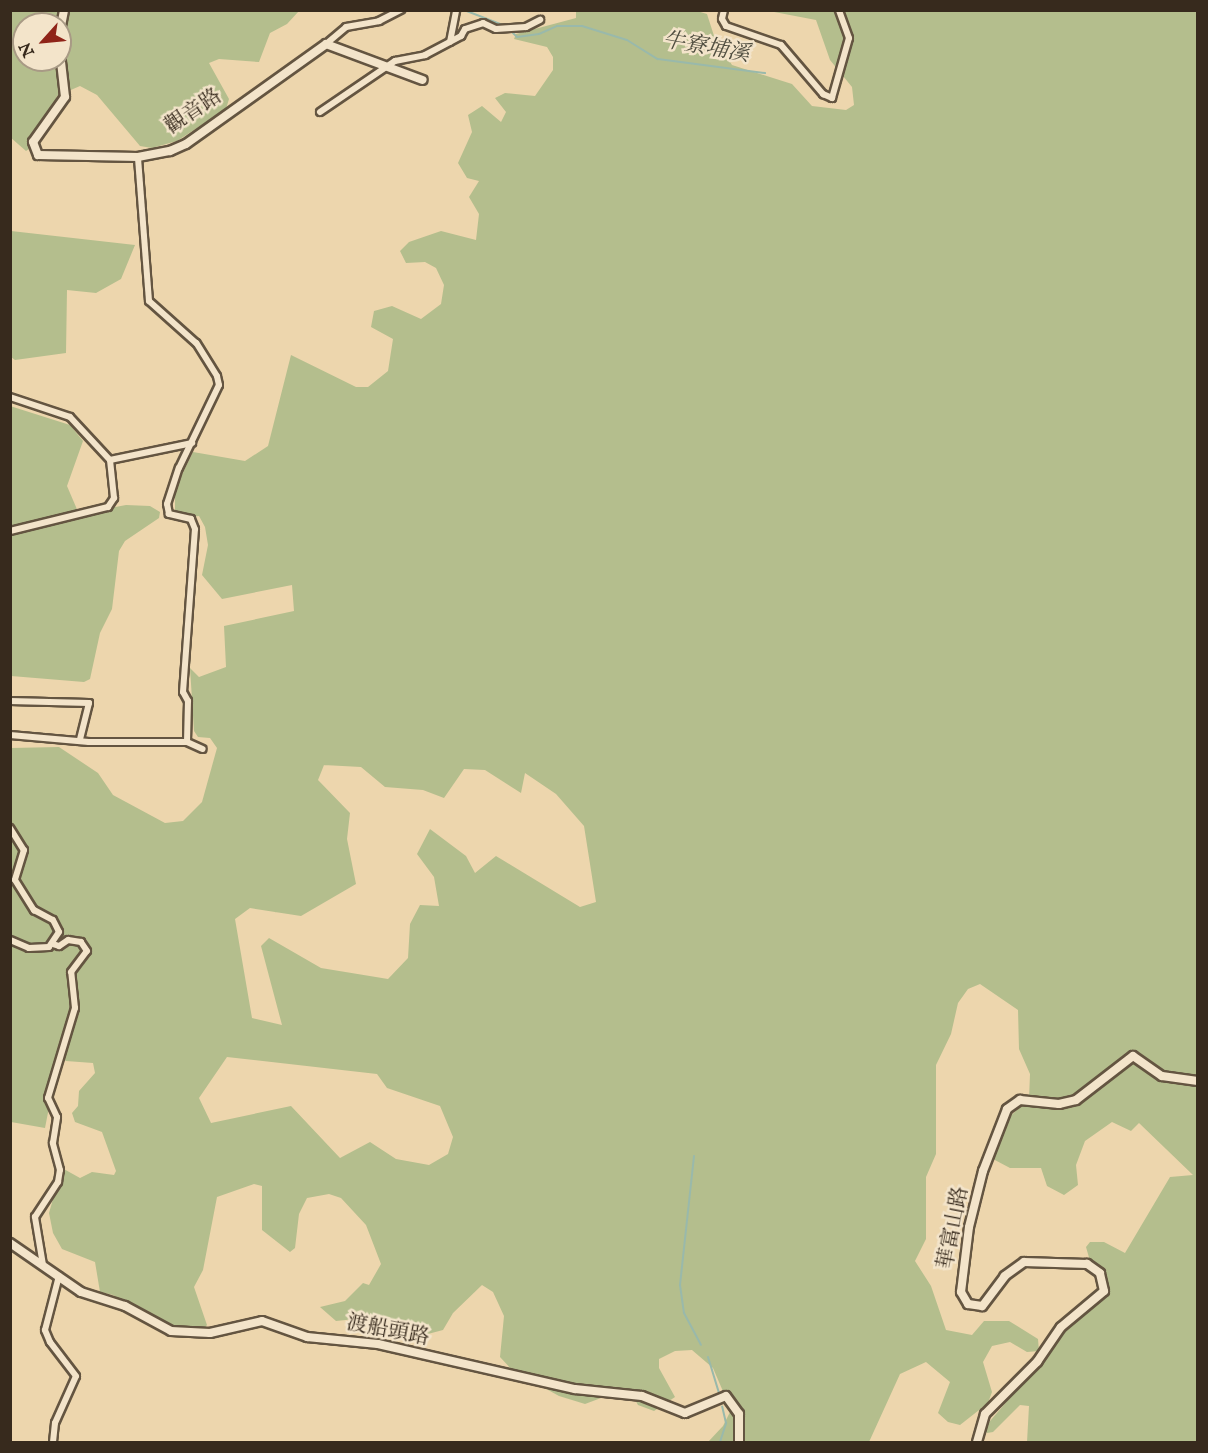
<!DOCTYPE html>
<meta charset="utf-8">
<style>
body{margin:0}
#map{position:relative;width:1208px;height:1453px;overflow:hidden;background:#edd6ad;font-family:"IM FELL English","Noto Serif TC",serif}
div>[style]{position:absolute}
.green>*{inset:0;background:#b4be8d}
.stream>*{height:2px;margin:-1px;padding:0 1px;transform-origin:1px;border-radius:1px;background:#99b9ab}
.roads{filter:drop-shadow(2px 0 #645541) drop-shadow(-2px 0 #645541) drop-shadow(0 2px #645541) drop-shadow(0 -2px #645541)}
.street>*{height:6px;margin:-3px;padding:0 3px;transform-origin:3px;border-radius:3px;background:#f3e4ca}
.secondary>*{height:8px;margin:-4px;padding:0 4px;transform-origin:4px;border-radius:4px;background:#f3e4ca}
span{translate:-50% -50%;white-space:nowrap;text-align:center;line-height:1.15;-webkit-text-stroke:5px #f3e4ca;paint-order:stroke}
.street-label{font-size:21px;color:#372a1d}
.water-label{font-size:22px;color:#504e40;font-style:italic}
.frame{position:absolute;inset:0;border:12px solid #372a1d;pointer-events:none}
.north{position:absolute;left:12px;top:12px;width:60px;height:60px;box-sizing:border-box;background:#f3e4ca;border:2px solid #a89a85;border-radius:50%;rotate:243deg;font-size:16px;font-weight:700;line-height:24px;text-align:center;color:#372a1d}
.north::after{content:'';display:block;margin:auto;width:21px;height:27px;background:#8f2418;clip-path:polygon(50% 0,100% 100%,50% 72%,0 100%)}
</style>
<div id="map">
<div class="green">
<div style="clip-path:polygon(evenodd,11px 11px,299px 11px,287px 24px,270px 33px,259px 62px,219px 59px,209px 63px,229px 99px,226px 109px,177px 141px,152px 148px,140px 146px,97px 95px,80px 86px,57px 96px,41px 141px,26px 151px,10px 137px,11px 11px,24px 24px,60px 24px,60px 60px,24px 60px,24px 24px)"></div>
<div style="clip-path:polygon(evenodd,576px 11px,697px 11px,707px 14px,715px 39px,732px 65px,792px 84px,812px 106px,846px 110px,854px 105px,852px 87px,830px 60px,816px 20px,769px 11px,1197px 11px,1197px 1442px,1027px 1442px,1029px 1406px,1020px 1405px,993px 1432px,987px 1433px,984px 1428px,1052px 1349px,1065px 1321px,1099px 1301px,1106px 1290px,1106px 1278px,1090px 1261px,1086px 1247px,1090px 1242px,1104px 1242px,1125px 1253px,1170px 1177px,1193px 1175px,1139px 1123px,1131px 1131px,1112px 1122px,1085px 1141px,1076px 1165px,1078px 1185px,1064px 1195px,1047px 1186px,1041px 1168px,1010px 1168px,993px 1159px,1005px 1121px,1029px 1099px,1030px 1074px,1019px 1049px,1018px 1010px,980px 984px,968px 989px,958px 1003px,951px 1034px,936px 1065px,936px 1154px,926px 1177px,926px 1239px,915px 1261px,931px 1286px,946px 1330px,972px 1335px,984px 1321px,1009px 1321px,1038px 1339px,1039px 1351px,1027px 1352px,1010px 1342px,992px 1346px,983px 1362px,992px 1392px,988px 1403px,960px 1425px,948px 1422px,938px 1413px,950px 1382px,926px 1362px,900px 1374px,869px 1442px,708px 1442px,723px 1426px,731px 1410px,713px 1368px,692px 1350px,675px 1351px,659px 1359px,659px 1368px,675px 1397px,654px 1411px,638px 1405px,633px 1396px,617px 1392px,585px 1404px,559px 1396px,512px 1370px,500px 1357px,504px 1316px,493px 1292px,482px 1285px,453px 1313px,443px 1330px,424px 1335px,405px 1331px,385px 1316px,336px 1321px,320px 1307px,345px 1301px,363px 1283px,369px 1285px,381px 1264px,366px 1225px,341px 1198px,329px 1194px,307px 1198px,299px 1214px,295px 1248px,290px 1252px,262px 1230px,262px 1186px,254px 1184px,217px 1197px,203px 1270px,194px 1287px,207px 1325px,201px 1332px,165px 1327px,113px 1295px,100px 1292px,95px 1262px,62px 1249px,53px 1233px,49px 1213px,62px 1168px,80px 1178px,92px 1172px,114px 1175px,116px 1171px,102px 1132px,75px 1122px,72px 1113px,78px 1106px,79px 1091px,95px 1073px,93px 1063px,66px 1061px,59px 1056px,45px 1128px,11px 1122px,11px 748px,59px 747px,98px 773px,113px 795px,165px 823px,183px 821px,202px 802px,217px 748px,210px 738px,198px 737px,194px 731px,190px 668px,199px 677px,226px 667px,224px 626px,294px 611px,292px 585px,222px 599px,202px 575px,208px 545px,205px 527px,199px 516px,175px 519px,175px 489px,193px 452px,245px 461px,268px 446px,291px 355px,356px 387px,368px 387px,388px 371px,393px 339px,371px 327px,374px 311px,392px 306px,421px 319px,441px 304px,444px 285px,436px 268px,425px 262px,406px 263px,400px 251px,409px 242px,441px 231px,476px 240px,479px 214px,469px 197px,479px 181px,467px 178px,458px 163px,472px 132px,468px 115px,482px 106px,501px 122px,506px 112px,495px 98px,505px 93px,535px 96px,553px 70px,553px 57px,547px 47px,514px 39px,516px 34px,576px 18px,576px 11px,324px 765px,361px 767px,385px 787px,423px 790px,444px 798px,464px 769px,485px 770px,521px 793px,525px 773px,556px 794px,584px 826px,596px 902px,580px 907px,496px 856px,475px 873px,466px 856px,430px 829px,417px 854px,434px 877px,439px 906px,420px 905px,410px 924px,408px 958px,388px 979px,321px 968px,269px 938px,261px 946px,282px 1025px,252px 1018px,235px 919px,250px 908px,301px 916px,356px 884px,347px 839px,350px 813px,318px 780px,324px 765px,576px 11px,227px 1057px,377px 1074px,387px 1088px,440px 1106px,453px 1137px,448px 1154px,429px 1165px,396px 1159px,370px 1142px,340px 1158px,291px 1106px,211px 1123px,199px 1098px,227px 1057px)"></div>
<div style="clip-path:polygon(11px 231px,135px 245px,121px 279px,96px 293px,67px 290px,66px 353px,15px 360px,11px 357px)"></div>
<div style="clip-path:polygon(10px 406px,70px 425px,83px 441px,67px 486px,79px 514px,126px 505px,150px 506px,160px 512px,159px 518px,125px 541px,119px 551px,112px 609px,100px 633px,90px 679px,84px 682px,11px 676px)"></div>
</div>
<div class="stream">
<div style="left:464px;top:10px;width:40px;rotate:21deg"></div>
<div style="left:509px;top:29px;width:11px;rotate:45deg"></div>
<div style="left:517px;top:37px;width:22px;rotate:-8deg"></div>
<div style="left:539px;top:34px;width:20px;rotate:-24deg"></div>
<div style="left:557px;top:26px;width:25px"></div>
<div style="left:582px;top:26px;width:47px;rotate:17.3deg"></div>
<div style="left:627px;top:40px;width:36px;rotate:32deg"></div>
<div style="left:658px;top:59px;width:108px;rotate:7.5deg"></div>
<div style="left:694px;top:1156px;width:130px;rotate:96.2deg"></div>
<div style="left:680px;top:1285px;width:28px;rotate:82deg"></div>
<div style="left:684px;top:1313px;width:36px;rotate:62deg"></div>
<div style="left:708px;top:1357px;width:38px;rotate:73deg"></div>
<div style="left:720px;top:1442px;width:20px;rotate:-72deg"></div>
<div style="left:726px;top:1423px;width:17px;rotate:-103deg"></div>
</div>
<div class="roads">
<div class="street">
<div style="left:724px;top:10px;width:9px;rotate:103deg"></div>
<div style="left:722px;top:19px;width:8px;rotate:60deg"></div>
<div style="left:726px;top:26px;width:58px;rotate:19.1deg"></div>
<div style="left:781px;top:45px;width:65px;rotate:49.4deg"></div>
<div style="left:823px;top:94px;width:10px;rotate:24deg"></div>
<div style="left:832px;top:98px;width:62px;rotate:-74.2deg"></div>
<div style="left:849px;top:38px;width:30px;rotate:-110deg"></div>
<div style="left:450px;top:42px;width:33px;rotate:-79deg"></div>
<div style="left:326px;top:44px;width:26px;rotate:-40deg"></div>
<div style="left:346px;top:27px;width:34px;rotate:-10deg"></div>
<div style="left:379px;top:21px;width:25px;rotate:-27deg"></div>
<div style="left:320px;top:112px;width:91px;rotate:-34.2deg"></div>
<div style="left:395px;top:61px;width:31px;rotate:-11deg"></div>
<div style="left:425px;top:55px;width:41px;rotate:-27.8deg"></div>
<div style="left:461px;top:36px;width:8px;rotate:-60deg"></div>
<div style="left:465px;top:29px;width:19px;rotate:-18deg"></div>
<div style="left:483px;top:23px;width:14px;rotate:25deg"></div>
<div style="left:496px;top:29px;width:30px;rotate:-4deg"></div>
<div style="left:526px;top:27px;width:16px;rotate:-27deg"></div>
<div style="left:10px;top:397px;width:63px;rotate:18.4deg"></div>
<div style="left:70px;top:417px;width:59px;rotate:47.1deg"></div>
<div style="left:110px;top:460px;width:84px;rotate:-11.7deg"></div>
<div style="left:10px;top:531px;width:101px;rotate:-13.8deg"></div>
<div style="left:108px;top:507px;width:11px;rotate:-56deg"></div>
<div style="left:114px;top:498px;width:38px;rotate:-96deg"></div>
<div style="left:10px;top:701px;width:79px;rotate:1.5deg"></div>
<div style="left:89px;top:703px;width:37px;rotate:104deg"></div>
<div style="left:10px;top:735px;width:79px;rotate:5.1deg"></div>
<div style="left:89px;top:742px;width:98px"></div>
<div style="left:187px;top:742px;width:41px;rotate:-88.6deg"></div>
<div style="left:188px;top:701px;width:10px;rotate:-119deg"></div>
<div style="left:183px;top:692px;width:163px;rotate:-85.8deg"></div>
<div style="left:195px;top:529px;width:11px;rotate:-112deg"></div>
<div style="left:191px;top:519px;width:23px;rotate:-167deg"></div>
<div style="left:169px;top:514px;width:10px;rotate:-101deg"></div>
<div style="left:167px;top:504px;width:38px;rotate:-72deg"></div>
<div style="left:179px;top:468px;width:92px;rotate:-64.3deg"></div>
<div style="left:219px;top:385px;width:9px;rotate:-103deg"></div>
<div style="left:217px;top:376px;width:39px;rotate:-122deg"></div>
<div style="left:196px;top:343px;width:63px;rotate:-138.2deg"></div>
<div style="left:149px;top:301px;width:144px;rotate:-94.4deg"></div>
<div style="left:187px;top:742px;width:17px;rotate:24deg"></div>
<div style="left:10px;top:828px;width:26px;rotate:58deg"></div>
<div style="left:24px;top:850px;width:31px;rotate:107deg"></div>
<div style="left:15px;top:880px;width:36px;rotate:58deg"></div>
<div style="left:34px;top:910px;width:21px;rotate:28deg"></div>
<div style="left:53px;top:920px;width:13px;rotate:63deg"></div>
<div style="left:59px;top:932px;width:18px;rotate:124deg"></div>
<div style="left:49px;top:947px;width:20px;rotate:177deg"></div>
<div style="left:29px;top:948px;width:21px;rotate:-157deg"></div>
<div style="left:43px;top:1265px;width:49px;rotate:-99.5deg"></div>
<div style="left:35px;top:1217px;width:42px;rotate:-56.7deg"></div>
<div style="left:58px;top:1182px;width:12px;rotate:-81deg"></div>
<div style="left:60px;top:1170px;width:28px;rotate:-105deg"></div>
<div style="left:53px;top:1143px;width:26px;rotate:-81deg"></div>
<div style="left:57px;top:1117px;width:21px;rotate:-115deg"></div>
<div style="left:48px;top:1098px;width:94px;rotate:-73.3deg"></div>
<div style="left:75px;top:1008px;width:36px;rotate:-96deg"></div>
<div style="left:71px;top:972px;width:26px;rotate:-53deg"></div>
<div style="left:87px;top:951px;width:11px;rotate:-124deg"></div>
<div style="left:81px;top:942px;width:13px;rotate:-171deg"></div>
<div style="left:68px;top:940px;width:11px;rotate:146deg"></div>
<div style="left:59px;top:946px;width:6px;rotate:-162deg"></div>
<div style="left:53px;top:1442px;width:19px;rotate:-84deg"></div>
<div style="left:55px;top:1423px;width:51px;rotate:-65.9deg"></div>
<div style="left:76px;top:1376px;width:43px;rotate:-127.4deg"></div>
<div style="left:50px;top:1342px;width:13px;rotate:-113deg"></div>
<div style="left:45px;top:1330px;width:56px;rotate:-75.5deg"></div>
</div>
<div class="secondary">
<div style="left:60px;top:31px;width:21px;rotate:-79deg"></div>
<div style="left:60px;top:53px;width:44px;rotate:83.5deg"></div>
<div style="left:65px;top:97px;width:55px;rotate:125.4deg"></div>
<div style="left:33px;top:142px;width:14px;rotate:69deg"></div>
<div style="left:38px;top:155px;width:100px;rotate:1.1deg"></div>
<div style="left:138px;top:157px;width:33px;rotate:-11deg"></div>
<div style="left:170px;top:151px;width:17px;rotate:-24deg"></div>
<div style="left:186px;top:144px;width:172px;rotate:-35.5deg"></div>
<div style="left:326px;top:44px;width:103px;rotate:20.4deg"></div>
<div style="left:10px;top:1243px;width:86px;rotate:34.6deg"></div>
<div style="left:81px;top:1292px;width:46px;rotate:17.7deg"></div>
<div style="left:125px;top:1306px;width:52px;rotate:28.5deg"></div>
<div style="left:171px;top:1331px;width:39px;rotate:3deg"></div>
<div style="left:210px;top:1333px;width:53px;rotate:-13deg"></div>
<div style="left:262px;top:1321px;width:48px;rotate:19.6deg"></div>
<div style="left:307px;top:1337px;width:71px;rotate:5.6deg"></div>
<div style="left:378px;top:1344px;width:202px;rotate:12.9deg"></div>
<div style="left:575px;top:1389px;width:67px;rotate:6deg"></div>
<div style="left:642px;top:1396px;width:46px;rotate:21.6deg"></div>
<div style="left:685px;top:1413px;width:44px;rotate:-22.5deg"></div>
<div style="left:726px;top:1396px;width:22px;rotate:54deg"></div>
<div style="left:739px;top:1414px;width:28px;rotate:90deg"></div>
<div style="left:977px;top:1442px;width:29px;rotate:-74deg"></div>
<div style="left:985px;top:1414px;width:74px;rotate:-45deg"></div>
<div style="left:1037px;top:1362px;width:42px;rotate:-55.6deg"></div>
<div style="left:1061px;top:1327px;width:56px;rotate:-39.9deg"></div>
<div style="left:1104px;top:1291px;width:18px;rotate:-103deg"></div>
<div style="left:1100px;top:1273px;width:16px;rotate:-145deg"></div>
<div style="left:1087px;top:1264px;width:63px;rotate:-178.2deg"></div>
<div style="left:1024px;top:1262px;width:24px;rotate:144deg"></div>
<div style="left:1005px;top:1276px;width:38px;rotate:127deg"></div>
<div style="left:982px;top:1306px;width:14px;rotate:-172deg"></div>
<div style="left:968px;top:1304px;width:14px;rotate:-120deg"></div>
<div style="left:961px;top:1292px;width:65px;rotate:-83deg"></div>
<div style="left:969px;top:1227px;width:58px;rotate:-76deg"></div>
<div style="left:983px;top:1171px;width:66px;rotate:-68.8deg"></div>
<div style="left:1007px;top:1109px;width:16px;rotate:-35deg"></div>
<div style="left:1020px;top:1100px;width:39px;rotate:6deg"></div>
<div style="left:1059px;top:1104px;width:17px;rotate:-13deg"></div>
<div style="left:1076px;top:1100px;width:72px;rotate:-37.7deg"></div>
<div style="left:1133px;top:1056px;width:35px;rotate:35deg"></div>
<div style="left:1162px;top:1076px;width:36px;rotate:8deg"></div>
</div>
</div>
<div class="street-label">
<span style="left:194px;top:112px;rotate:-34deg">觀音路</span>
<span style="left:954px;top:1228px;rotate:-79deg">華富山路</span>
<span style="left:388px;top:1331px;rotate:11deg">渡船頭路</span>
</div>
<div class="water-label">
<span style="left:706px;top:48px;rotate:10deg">牛寮埔溪</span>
</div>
<div class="frame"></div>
<div class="north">N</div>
</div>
